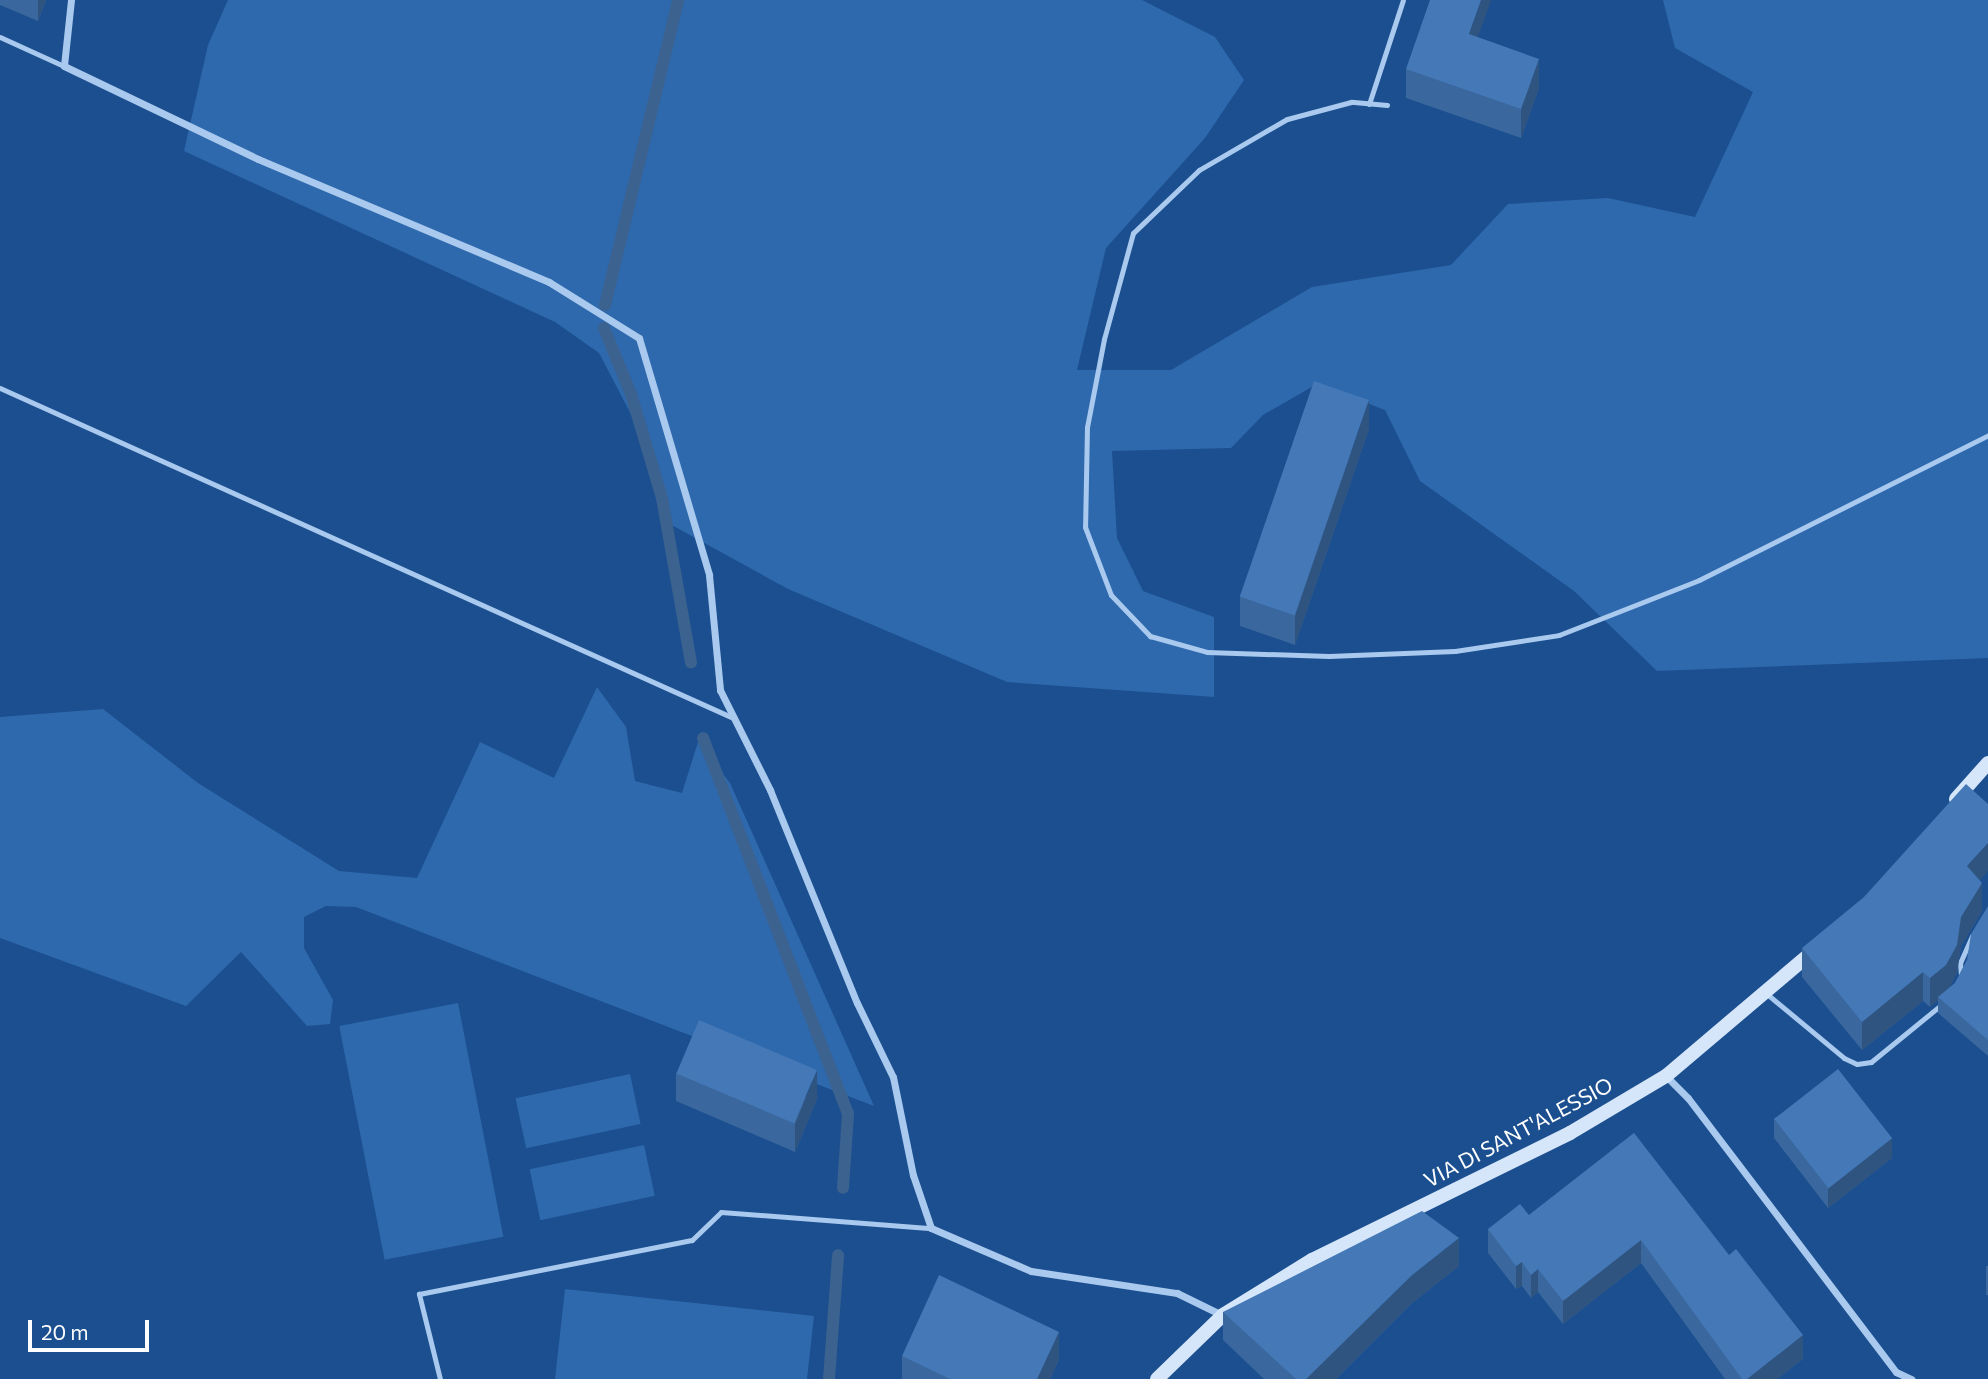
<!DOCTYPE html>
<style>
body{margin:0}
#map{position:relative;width:1988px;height:1379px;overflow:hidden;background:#1b4f8f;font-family:Commissioner,sans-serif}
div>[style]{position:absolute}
.green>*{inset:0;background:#2e69ad;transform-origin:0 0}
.stream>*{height:12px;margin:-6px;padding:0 6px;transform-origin:6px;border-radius:6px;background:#3c6290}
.lane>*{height:5px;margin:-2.5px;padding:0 2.5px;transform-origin:2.5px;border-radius:2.5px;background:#a9c9ee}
.street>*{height:7px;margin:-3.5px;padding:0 3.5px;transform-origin:3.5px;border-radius:3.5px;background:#a9c9ee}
.secondary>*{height:14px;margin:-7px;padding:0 7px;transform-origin:7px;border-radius:7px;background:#d6e6fa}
.wall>*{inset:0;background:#3a679d;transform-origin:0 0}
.shaded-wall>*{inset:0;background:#305480}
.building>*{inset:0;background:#4478b7;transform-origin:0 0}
span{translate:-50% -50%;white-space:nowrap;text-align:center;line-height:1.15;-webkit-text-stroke:5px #1b4f8f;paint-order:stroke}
.street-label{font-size:21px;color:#fff}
.scale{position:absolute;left:28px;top:1320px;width:121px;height:32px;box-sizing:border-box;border:4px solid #fff;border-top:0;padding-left:9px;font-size:21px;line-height:24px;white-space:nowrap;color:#fff;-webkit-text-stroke:5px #1b4f8f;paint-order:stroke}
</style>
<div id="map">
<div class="green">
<div style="clip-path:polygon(228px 0,1142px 0,1215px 37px,1244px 80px,1205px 138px,1106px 248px,1077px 370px,1171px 370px,1312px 287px,1451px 265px,1508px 204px,1608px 198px,1695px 217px,1753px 92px,1675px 48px,1663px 0,1988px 0,1988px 658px,1657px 671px,1574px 591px,1420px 481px,1385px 410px,1317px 384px,1263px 415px,1231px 448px,1112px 451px,1117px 538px,1143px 591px,1214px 617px,1214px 697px,1007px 682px,788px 589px,668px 523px,635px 422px,599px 353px,555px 322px,184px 151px,208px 45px)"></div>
<div style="clip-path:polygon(597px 687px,626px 727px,635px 781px,682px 793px,698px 742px,730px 783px,874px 1106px,356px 907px,326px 906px,304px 917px,304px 948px,333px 1000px,330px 1024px,307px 1026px,241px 952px,186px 1006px,0 938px,0 717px,103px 709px,198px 783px,339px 871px,417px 878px,480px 742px,554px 778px)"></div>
<div style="left:458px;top:1003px;width:238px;height:121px;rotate:79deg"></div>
<div style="left:630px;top:1074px;width:51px;height:117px;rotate:78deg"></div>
<div style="left:644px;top:1145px;width:52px;height:117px;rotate:78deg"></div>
<div style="clip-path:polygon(565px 1289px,814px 1316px,807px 1379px,555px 1379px)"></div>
</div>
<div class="stream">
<div style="left:605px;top:305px;width:314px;rotate:-76.5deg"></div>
<div style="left:604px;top:328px;width:71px;rotate:67.8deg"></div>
<div style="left:631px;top:394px;width:109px;rotate:73.4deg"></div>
<div style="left:662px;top:498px;width:167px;rotate:80deg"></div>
<div style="left:703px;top:738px;width:403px;rotate:68.9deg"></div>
<div style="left:848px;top:1114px;width:74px;rotate:93.9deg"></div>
<div style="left:829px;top:1379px;width:124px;rotate:-85.8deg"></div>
</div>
<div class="lane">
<div style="left:0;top:37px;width:70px;rotate:24.4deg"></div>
<div style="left:1369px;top:104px;width:109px;rotate:-71.9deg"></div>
<div style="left:1387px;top:105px;width:36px;rotate:-175deg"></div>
<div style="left:1351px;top:102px;width:66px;rotate:165.1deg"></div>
<div style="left:1287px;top:119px;width:102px;rotate:149.9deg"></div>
<div style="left:1199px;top:170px;width:91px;rotate:136.3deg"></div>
<div style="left:1133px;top:233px;width:110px;rotate:105.3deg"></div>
<div style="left:1104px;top:339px;width:90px;rotate:100.9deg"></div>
<div style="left:1087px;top:427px;width:100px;rotate:91.1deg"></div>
<div style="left:1085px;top:527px;width:73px;rotate:69.1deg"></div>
<div style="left:1111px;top:595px;width:57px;rotate:46.4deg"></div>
<div style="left:1150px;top:636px;width:59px;rotate:15.7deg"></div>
<div style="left:1207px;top:652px;width:122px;rotate:1.9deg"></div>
<div style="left:1329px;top:656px;width:126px;rotate:-2.3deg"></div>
<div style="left:1455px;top:651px;width:105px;rotate:-8.7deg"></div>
<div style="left:1559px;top:635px;width:150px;rotate:-21.4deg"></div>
<div style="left:1699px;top:580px;width:323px;rotate:-26.6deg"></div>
<div style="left:0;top:388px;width:802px;rotate:24.23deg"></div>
<div style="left:1961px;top:976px;width:13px;rotate:-94deg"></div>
<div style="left:1960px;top:963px;width:30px;rotate:-66deg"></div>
<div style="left:1767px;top:994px;width:100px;rotate:39.7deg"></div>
<div style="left:1844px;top:1058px;width:14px;rotate:25deg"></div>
<div style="left:1857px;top:1064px;width:14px;rotate:-8deg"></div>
<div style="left:1871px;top:1062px;width:92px;rotate:-39.2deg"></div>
<div style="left:440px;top:1379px;width:88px;rotate:-103.9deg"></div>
<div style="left:419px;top:1294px;width:278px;rotate:-11.2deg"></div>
<div style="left:692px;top:1240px;width:40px;rotate:-44deg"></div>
<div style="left:721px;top:1212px;width:211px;rotate:4.4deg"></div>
</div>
<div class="street">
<div style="left:71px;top:0;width:66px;rotate:96.1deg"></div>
<div style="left:64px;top:66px;width:215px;rotate:25.6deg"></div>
<div style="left:258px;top:159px;width:316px;rotate:22.9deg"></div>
<div style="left:549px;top:282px;width:106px;rotate:31.9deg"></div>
<div style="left:639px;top:338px;width:247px;rotate:73.5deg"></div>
<div style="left:709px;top:575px;width:116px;rotate:84.5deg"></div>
<div style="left:720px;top:690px;width:112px;rotate:63.4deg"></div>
<div style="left:770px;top:790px;width:230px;rotate:67.8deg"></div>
<div style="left:857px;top:1003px;width:82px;rotate:64.1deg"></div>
<div style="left:893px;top:1077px;width:100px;rotate:78.5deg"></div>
<div style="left:913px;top:1175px;width:56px;rotate:71.2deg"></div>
<div style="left:931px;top:1228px;width:109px;rotate:23.3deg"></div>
<div style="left:1031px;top:1271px;width:148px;rotate:8.6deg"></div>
<div style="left:1177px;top:1293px;width:50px;rotate:26.1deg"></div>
<div style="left:1666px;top:1076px;width:31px;rotate:45deg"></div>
<div style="left:1688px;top:1098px;width:344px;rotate:52.8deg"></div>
<div style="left:1896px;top:1372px;width:17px;rotate:25deg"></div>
</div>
<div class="secondary">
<div style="left:1956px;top:799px;width:48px;rotate:-48.4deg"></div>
<div style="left:1157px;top:1379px;width:92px;rotate:-44.1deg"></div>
<div style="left:1223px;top:1315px;width:105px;rotate:-31.7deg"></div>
<div style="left:1312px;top:1260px;width:288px;rotate:-26.2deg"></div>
<div style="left:1570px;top:1133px;width:112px;rotate:-30.7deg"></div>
<div style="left:1666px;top:1076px;width:197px;rotate:-40.3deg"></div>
</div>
<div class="wall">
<div style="clip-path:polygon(0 0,46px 0,38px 21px,0 5px)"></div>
<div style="clip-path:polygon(1478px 37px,1539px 88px,1521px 138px,1406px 98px,1406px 69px)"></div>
<div style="clip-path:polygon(1369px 429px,1295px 645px,1240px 626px,1240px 597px)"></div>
<div style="clip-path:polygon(1980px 880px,1982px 911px,1961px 946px,1957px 973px,1949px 988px,1955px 983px,1967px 960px,1988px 906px,1988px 1056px,1938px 1013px,1938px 1000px,1930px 1007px,1923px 1001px,1862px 1050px,1802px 977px,1802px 948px)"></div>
<div style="clip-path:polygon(676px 1073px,817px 1099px,795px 1152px,676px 1101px)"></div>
<div style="clip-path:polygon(1774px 1118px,1892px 1158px,1828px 1208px,1774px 1138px)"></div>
<div style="clip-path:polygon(1634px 1133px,1803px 1359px,1777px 1379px,1725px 1379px,1641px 1263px,1563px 1324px,1538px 1292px,1531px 1298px,1522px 1286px,1516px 1289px,1488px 1253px,1488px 1229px,1529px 1215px)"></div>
<div style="clip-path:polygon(1459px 1266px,1411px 1304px,1336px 1379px,1264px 1379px,1223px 1340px,1223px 1312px)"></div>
<div style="left:1988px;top:1266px;width:29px;height:2px;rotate:90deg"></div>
<div style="clip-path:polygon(902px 1356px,1059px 1360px,1050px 1379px,902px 1379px)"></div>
</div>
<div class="shaded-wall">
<div style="clip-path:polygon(38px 0,46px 0,38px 21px)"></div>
<div style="clip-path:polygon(1481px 0,1491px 0,1469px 63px,1469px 34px)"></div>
<div style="clip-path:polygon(1539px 59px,1539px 88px,1521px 138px,1521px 109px)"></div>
<div style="clip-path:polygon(1369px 400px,1369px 429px,1295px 645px,1295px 616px)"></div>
<div style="clip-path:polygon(1988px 843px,1988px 871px,1967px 895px,1967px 866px)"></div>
<div style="clip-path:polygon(1982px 883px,1982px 911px,1961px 946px,1957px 973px,1946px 994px,1938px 997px,1938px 1000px,1930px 1007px,1930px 978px,1961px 917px)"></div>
<div style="clip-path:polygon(1923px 972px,1923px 1001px,1862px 1050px,1862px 1022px)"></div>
<div style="clip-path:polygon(817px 1070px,817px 1099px,795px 1152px,795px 1124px)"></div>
<div style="clip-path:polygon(1892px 1138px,1892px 1158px,1828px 1208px,1828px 1189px)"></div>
<div style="clip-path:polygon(1459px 1238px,1459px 1266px,1411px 1304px,1336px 1379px,1306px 1379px,1411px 1276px)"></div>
<div style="clip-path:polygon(1641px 1240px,1641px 1263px,1563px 1324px,1563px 1301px)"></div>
<div style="clip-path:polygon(1522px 1262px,1522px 1286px,1516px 1289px,1516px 1266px)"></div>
<div style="clip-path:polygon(1538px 1269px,1538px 1292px,1531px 1298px,1531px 1275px)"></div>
<div style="clip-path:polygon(1059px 1332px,1059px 1360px,1050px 1379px,1037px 1379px)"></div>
<div style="clip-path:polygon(1803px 1335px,1803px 1359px,1777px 1379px,1747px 1379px)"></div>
</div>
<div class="building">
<div style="clip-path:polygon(1430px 0,1481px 0,1469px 34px,1539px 59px,1521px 109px,1406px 69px)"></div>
<div style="left:1314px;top:381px;width:58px;height:228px;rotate:19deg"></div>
<div style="clip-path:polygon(1966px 784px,1988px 804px,1988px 843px,1967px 866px,1982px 883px,1961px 917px,1957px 945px,1946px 965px,1930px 978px,1923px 972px,1862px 1022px,1802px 948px,1864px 897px)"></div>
<div style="clip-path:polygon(1988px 906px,1988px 1040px,1938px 997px,1955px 983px,1967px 960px,1971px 934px)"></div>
<div style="left:699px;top:1020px;width:128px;height:58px;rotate:23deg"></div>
<div style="left:1838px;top:1069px;width:88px;height:81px;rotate:52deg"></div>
<div style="clip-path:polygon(1634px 1133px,1729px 1255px,1736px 1249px,1803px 1335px,1747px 1379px,1742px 1379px,1641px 1240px,1563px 1301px,1538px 1269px,1531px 1275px,1522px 1262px,1516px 1266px,1488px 1229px,1520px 1204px,1529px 1215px)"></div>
<div style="clip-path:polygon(1422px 1211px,1459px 1238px,1411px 1276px,1306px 1379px,1296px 1379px,1223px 1312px)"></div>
<div style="clip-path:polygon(939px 1275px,1059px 1332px,1037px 1379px,950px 1379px,902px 1356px)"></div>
</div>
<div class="street-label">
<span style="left:1518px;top:1132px;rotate:-28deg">VIA DI SANT'ALESSIO</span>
</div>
<div class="scale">20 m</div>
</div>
